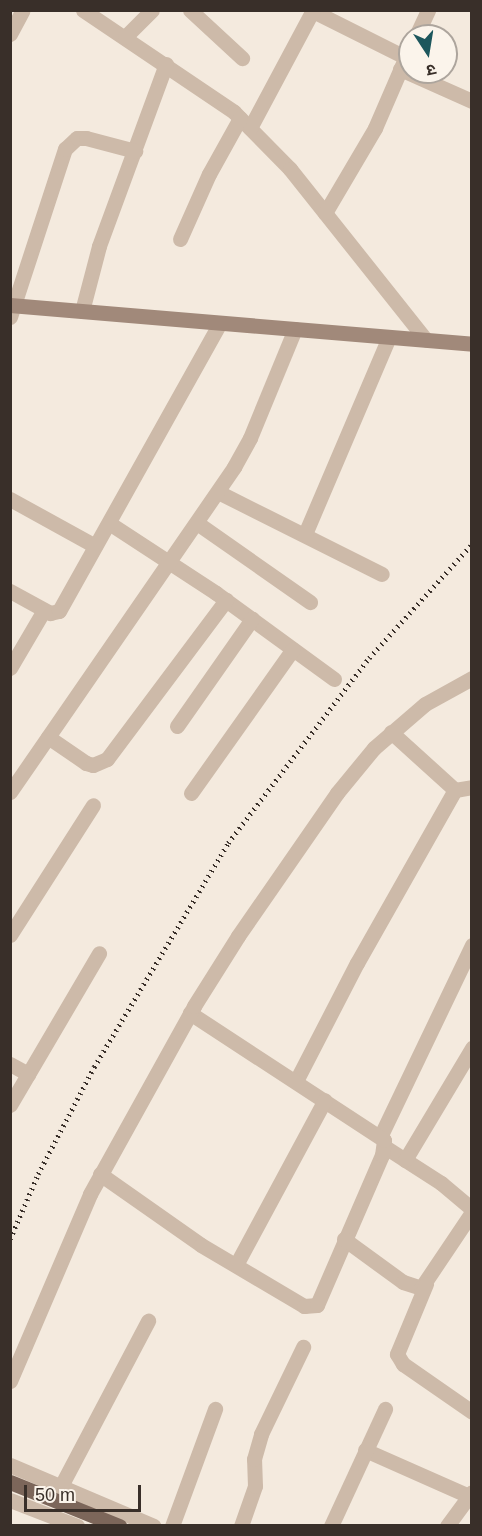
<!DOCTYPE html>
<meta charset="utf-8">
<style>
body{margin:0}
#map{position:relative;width:482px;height:1536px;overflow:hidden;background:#f4eade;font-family:Arial,"Noto Sans Devanagari",sans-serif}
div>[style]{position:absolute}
.street>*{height:15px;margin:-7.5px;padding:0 7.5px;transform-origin:7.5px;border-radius:7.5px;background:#cdbaa9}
.secondary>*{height:15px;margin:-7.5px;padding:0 7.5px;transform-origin:7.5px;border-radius:7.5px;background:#a1897a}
.primary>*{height:15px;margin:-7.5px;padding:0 7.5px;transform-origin:7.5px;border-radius:7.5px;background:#7c665a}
.rail>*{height:4.5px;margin-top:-2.25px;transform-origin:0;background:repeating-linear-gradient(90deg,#392f29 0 1.5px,transparent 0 6px)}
span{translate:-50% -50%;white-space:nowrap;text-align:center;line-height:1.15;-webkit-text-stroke:4.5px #fbf4eb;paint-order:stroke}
.frame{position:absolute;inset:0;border:12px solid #392f29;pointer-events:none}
.north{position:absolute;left:398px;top:24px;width:60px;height:60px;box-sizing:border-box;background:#fbf4eb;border:2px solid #ada59d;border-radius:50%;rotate:168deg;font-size:16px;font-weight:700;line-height:24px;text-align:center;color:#392f29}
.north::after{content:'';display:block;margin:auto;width:21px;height:27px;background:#1d575d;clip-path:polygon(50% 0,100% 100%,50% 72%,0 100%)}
.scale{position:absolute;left:24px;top:1485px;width:117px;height:27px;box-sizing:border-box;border:3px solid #392f29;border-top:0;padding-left:8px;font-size:18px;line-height:21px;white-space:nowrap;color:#392f29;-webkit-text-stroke:4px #fbf4eb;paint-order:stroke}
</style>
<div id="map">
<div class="street">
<div style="left:83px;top:10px;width:182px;rotate:34deg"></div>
<div style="left:234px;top:112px;width:80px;rotate:45.5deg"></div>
<div style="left:290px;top:169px;width:218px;rotate:51.5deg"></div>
<div style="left:190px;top:10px;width:71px;rotate:42.7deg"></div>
<div style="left:313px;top:11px;width:103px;rotate:26.6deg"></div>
<div style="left:10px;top:34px;width:27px;rotate:-62deg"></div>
<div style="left:416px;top:36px;width:29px;rotate:-65deg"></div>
<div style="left:125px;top:37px;width:38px;rotate:-45deg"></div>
<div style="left:400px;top:69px;width:79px;rotate:24deg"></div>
<div style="left:250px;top:128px;width:134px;rotate:-61.9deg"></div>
<div style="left:325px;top:213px;width:99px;rotate:-59.5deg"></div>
<div style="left:375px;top:128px;width:88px;rotate:-66.6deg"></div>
<div style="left:180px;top:239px;width:71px;rotate:-66deg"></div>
<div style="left:209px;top:174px;width:64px;rotate:-61deg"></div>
<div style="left:82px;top:311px;width:67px;rotate:-75.3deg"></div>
<div style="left:99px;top:246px;width:194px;rotate:-69.8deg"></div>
<div style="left:10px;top:317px;width:177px;rotate:-71.9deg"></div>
<div style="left:65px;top:149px;width:16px;rotate:-43deg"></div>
<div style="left:77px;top:138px;width:9px"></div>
<div style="left:86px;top:138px;width:51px;rotate:14.9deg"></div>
<div style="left:218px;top:492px;width:183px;rotate:26.6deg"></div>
<div style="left:10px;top:499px;width:97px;rotate:28.9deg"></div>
<div style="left:109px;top:523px;width:128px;rotate:33.2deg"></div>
<div style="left:216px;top:593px;width:146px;rotate:36.1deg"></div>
<div style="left:197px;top:523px;width:138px;rotate:35deg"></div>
<div style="left:305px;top:534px;width:214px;rotate:-66.9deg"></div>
<div style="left:10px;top:591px;width:46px;rotate:28.8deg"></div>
<div style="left:50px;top:613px;width:9px;rotate:-13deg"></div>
<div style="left:59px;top:611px;width:330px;rotate:-60.8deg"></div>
<div style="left:10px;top:668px;width:67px;rotate:-59.6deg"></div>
<div style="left:177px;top:726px;width:131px;rotate:-55deg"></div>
<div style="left:391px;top:732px;width:86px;rotate:42.2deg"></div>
<div style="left:455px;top:790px;width:17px;rotate:-10deg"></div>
<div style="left:48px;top:737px;width:46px;rotate:34.4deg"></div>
<div style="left:86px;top:763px;width:7px;rotate:16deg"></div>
<div style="left:93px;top:765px;width:15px;rotate:-23deg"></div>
<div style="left:107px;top:759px;width:199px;rotate:-53.2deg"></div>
<div style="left:10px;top:792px;width:395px;rotate:-55.4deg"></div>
<div style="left:234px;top:467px;width:33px;rotate:-61deg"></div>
<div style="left:250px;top:438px;width:118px;rotate:-67.6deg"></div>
<div style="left:191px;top:793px;width:176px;rotate:-54.7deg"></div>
<div style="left:10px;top:935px;width:154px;rotate:-57.4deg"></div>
<div style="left:10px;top:1064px;width:21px;rotate:29deg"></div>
<div style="left:296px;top:1081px;width:133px;rotate:-62.7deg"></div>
<div style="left:357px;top:963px;width:199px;rotate:-60.5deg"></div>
<div style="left:10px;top:1105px;width:176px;rotate:-59.6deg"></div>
<div style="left:381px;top:1135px;width:211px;rotate:-64.4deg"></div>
<div style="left:385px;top:1147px;width:67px;rotate:32.7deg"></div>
<div style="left:441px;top:1183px;width:40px;rotate:40deg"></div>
<div style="left:405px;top:1160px;width:131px;rotate:-59.1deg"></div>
<div style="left:100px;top:1174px;width:123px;rotate:35.1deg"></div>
<div style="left:201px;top:1245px;width:120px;rotate:30.6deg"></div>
<div style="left:304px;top:1306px;width:13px;rotate:-4deg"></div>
<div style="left:317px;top:1305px;width:163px;rotate:-66.6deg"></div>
<div style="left:382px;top:1155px;width:15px;rotate:-82deg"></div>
<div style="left:384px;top:1140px;width:232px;rotate:-146.8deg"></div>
<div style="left:344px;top:1239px;width:73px;rotate:36.1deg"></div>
<div style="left:403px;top:1282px;width:19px;rotate:18deg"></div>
<div style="left:421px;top:1288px;width:92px;rotate:-56.1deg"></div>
<div style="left:236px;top:1265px;width:187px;rotate:-61.7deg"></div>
<div style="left:426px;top:1284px;width:76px;rotate:112.5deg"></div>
<div style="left:397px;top:1354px;width:12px;rotate:59deg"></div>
<div style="left:403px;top:1364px;width:84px;rotate:34.8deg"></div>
<div style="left:10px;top:1381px;width:203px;rotate:-66.8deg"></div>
<div style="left:90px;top:1194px;width:215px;rotate:-61deg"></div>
<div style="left:194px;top:1006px;width:83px;rotate:-57.8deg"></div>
<div style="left:238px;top:936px;width:174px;rotate:-55.3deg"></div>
<div style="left:337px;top:793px;width:58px;rotate:-50.6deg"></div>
<div style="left:374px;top:748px;width:67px;rotate:-40.8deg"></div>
<div style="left:425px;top:704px;width:54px;rotate:-29deg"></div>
<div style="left:365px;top:1450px;width:114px;rotate:23.9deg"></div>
<div style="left:10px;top:1465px;width:156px;rotate:23deg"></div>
<div style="left:61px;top:1486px;width:187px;rotate:-62.2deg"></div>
<div style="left:10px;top:1500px;width:72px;rotate:21.2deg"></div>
<div style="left:172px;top:1526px;width:125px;rotate:-69.8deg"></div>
<div style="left:241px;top:1526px;width:42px;rotate:-70.7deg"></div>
<div style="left:255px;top:1486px;width:27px;rotate:-92deg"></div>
<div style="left:254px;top:1459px;width:26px;rotate:-74deg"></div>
<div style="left:261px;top:1434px;width:97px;rotate:-64.2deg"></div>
<div style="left:331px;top:1526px;width:129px;rotate:-65.2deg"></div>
<div style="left:447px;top:1526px;width:42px;rotate:-53.7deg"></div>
</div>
<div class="secondary">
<div style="left:10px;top:305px;width:464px;rotate:4.8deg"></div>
</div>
<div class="primary">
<div style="left:10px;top:1482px;width:118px;rotate:22deg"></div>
</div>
<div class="rail">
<div style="left:10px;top:1239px;width:71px;rotate:-66.7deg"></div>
<div style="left:38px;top:1174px;width:121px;rotate:-62.4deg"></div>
<div style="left:94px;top:1067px;width:261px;rotate:-59.1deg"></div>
<div style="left:228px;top:843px;width:233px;rotate:-52.7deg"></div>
<div style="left:369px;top:658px;width:154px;rotate:-47.9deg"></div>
</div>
<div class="frame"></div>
<div class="north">उ</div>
<div class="scale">50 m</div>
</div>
